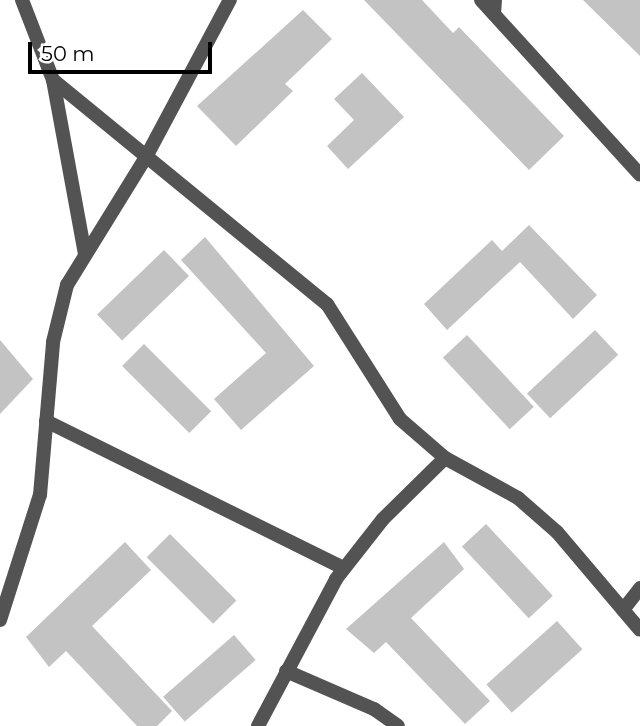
<!DOCTYPE html>
<style>
body{margin:0}
#map{position:relative;width:640px;height:726px;overflow:hidden;background:#fff;font-family:Montserrat,sans-serif}
div>[style]{position:absolute}
.building>*{inset:0;background:#c3c3c3;transform-origin:0 0}
.lane>*{height:14px;margin:-7px;padding:0 7px;transform-origin:7px;border-radius:7px;background:#535353}
.street>*{height:14px;margin:-7px;padding:0 7px;transform-origin:7px;border-radius:7px;background:#535353}
span{translate:-50% -50%;white-space:nowrap;text-align:center;line-height:1.15;-webkit-text-stroke:5px #fff;paint-order:stroke}
.scale{position:absolute;left:28px;top:42px;width:184px;height:32px;box-sizing:border-box;border:4px solid #000;border-top:0;padding-left:9px;font-size:21px;line-height:24px;white-space:nowrap;color:#000;-webkit-text-stroke:5px #fff;paint-order:stroke}
</style>
<div id="map">
<div class="building">
<div style="clip-path:polygon(364px 0,422px 0,453px 33px,459px 27px,564px 136px,529px 170px)"></div>
<div style="clip-path:polygon(583px 0,640px 0,640px 56px)"></div>
<div style="clip-path:polygon(303px 10px,332px 39px,285px 84px,293px 91px,236px 146px,197px 106px)"></div>
<div style="clip-path:polygon(362px 73px,404px 117px,348px 169px,327px 146px,354px 120px,334px 99px)"></div>
<div style="clip-path:polygon(529px 225px,597px 295px,573px 319px,520px 262px,447px 330px,424px 304px,492px 240px,502px 251px)"></div>
<div style="clip-path:polygon(205px 237px,314px 366px,241px 430px,214px 399px,266px 353px,181px 260px)"></div>
<div style="left:164px;top:250px;width:36px;height:93px;rotate:46deg"></div>
<div style="left:595px;top:330px;width:34px;height:93px;rotate:47deg"></div>
<div style="left:467px;top:335px;width:98px;height:33px;rotate:47deg"></div>
<div style="clip-path:polygon(0 340px,33px 379px,0 414px)"></div>
<div style="left:144px;top:344px;width:95px;height:31px;rotate:45deg"></div>
<div style="left:486px;top:524px;width:98px;height:33px;rotate:47deg"></div>
<div style="left:170px;top:534px;width:94px;height:33px;rotate:45deg"></div>
<div style="clip-path:polygon(125px 542px,151px 570px,92px 626px,172px 711px,157px 726px,137px 726px,66px 651px,49px 667px,26px 637px)"></div>
<div style="clip-path:polygon(444px 542px,464px 569px,411px 618px,490px 701px,465px 724px,386px 642px,374px 653px,346px 629px)"></div>
<div style="left:557px;top:621px;width:38px;height:95px;rotate:48deg"></div>
<div style="left:234px;top:635px;width:33px;height:94px;rotate:49deg"></div>
</div>
<div class="lane">
<div style="left:494px;top:14px;width:14px;rotate:-86deg"></div>
<div style="left:46px;top:421px;width:332px;rotate:26.3deg"></div>
<div style="left:286px;top:671px;width:96px;rotate:23.4deg"></div>
<div style="left:374px;top:709px;width:29px;rotate:35deg"></div>
<div style="left:258px;top:726px;width:166px;rotate:-62deg"></div>
<div style="left:336px;top:579px;width:76px;rotate:-51.9deg"></div>
<div style="left:383px;top:519px;width:87px;rotate:-44.5deg"></div>
</div>
<div class="street">
<div style="left:22px;top:0;width:86px;rotate:68.8deg"></div>
<div style="left:53px;top:80px;width:177px;rotate:79.6deg"></div>
<div style="left:481px;top:0;width:236px;rotate:47.7deg"></div>
<div style="left:53px;top:80px;width:354px;rotate:39.3deg"></div>
<div style="left:327px;top:304px;width:136px;rotate:57.6deg"></div>
<div style="left:400px;top:419px;width:60px;rotate:40.9deg"></div>
<div style="left:445px;top:458px;width:83px;rotate:28.7deg"></div>
<div style="left:518px;top:498px;width:52px;rotate:41.1deg"></div>
<div style="left:557px;top:532px;width:128px;rotate:49.7deg"></div>
<div style="left:623px;top:610px;width:28px;rotate:-52deg"></div>
<div style="left:0;top:620px;width:131px;rotate:-72.3deg"></div>
<div style="left:40px;top:495px;width:154px;rotate:-85.1deg"></div>
<div style="left:53px;top:342px;width:59px;rotate:-76.2deg"></div>
<div style="left:67px;top:285px;width:150px;rotate:-58.3deg"></div>
<div style="left:146px;top:157px;width:178px;rotate:-61.9deg"></div>
</div>
<div class="scale">50 m</div>
</div>
